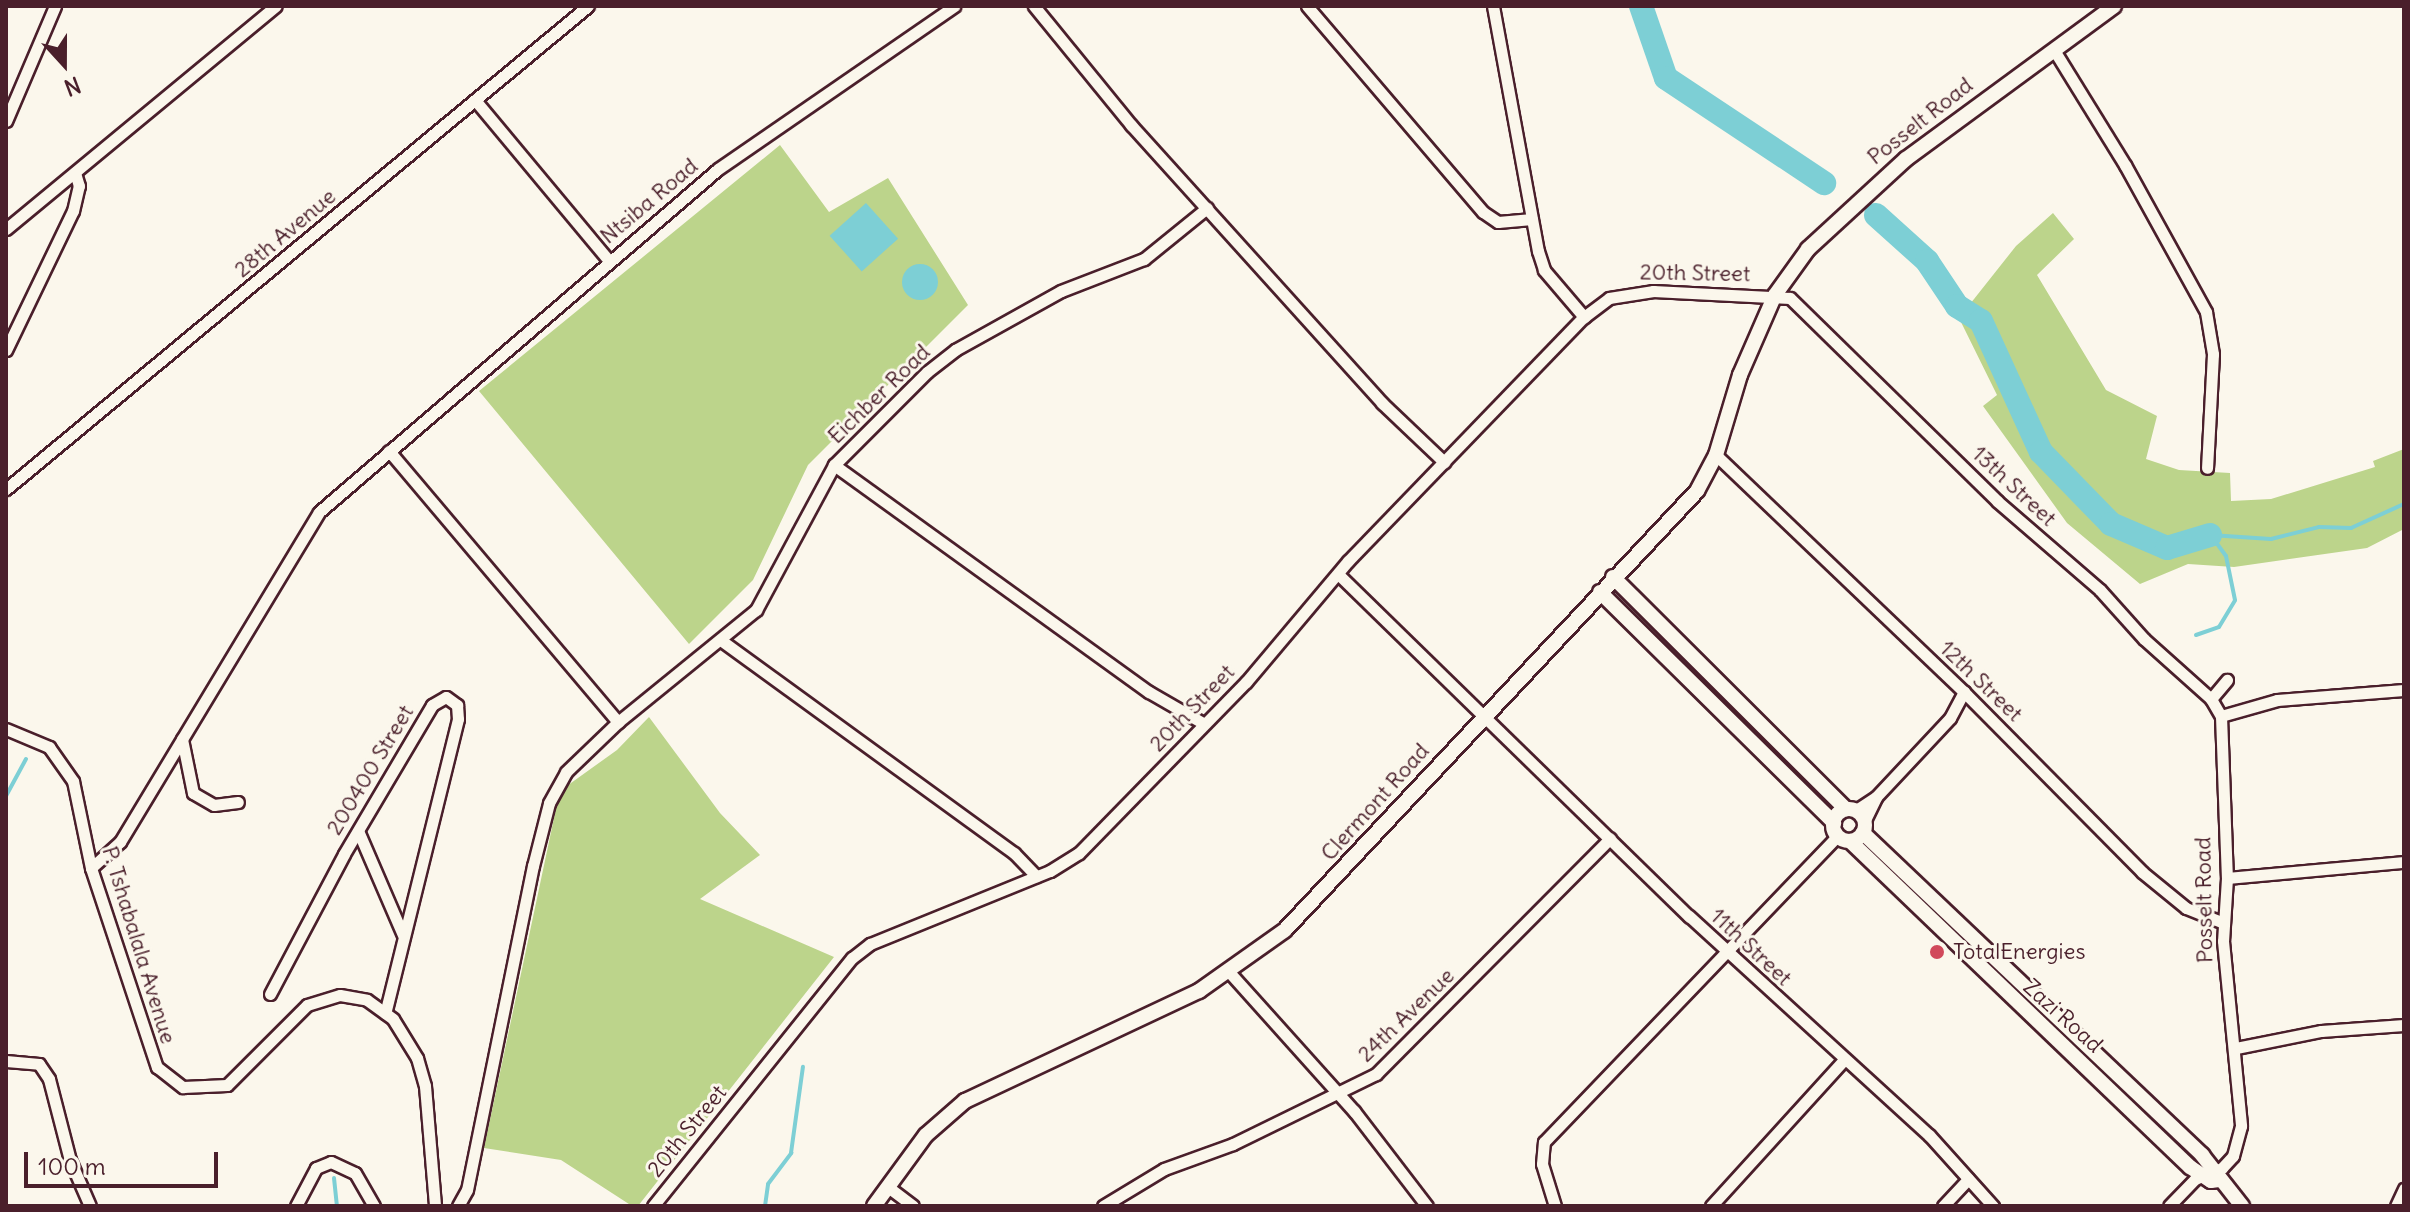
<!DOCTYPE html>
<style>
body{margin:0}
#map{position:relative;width:2410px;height:1212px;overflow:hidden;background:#fbf7ec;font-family:Delius,sans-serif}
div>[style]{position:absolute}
.green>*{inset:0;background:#bcd48b}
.water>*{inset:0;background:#7dcfd5;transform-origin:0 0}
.round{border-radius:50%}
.stream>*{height:4px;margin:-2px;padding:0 2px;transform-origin:2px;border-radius:2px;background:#7dcfd5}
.river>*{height:24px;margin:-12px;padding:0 12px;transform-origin:12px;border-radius:12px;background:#7dcfd5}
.roads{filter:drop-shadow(2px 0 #4a1f2b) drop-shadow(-2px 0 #4a1f2b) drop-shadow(0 2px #4a1f2b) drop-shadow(0 -2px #4a1f2b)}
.minor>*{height:11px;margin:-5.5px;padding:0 5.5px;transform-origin:5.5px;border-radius:5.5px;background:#fbf7ec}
.tertiary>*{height:14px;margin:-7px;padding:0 7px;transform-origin:7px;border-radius:7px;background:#fbf7ec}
.tertiary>.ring{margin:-7px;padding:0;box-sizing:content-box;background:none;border:14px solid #fbf7ec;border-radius:50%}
.dots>*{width:22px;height:22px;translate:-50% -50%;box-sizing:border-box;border:4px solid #fbf7ec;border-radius:50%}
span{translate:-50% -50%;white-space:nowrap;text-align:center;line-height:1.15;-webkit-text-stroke:6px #fbf7ec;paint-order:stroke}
.street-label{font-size:22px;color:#4a1f2b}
.poi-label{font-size:22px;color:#4a1f2b}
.left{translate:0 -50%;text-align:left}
.frame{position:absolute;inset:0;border:8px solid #4a1f2b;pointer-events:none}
.north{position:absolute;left:24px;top:24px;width:80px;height:80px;-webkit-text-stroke:6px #fbf7ec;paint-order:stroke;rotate:159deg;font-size:22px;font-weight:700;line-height:32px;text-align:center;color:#4a1f2b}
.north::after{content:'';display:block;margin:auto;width:28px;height:36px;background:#4a1f2b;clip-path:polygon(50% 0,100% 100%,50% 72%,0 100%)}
.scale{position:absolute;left:24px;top:1152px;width:194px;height:36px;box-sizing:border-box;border:4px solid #4a1f2b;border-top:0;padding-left:10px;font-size:24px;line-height:28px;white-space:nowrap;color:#4a1f2b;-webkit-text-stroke:6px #fbf7ec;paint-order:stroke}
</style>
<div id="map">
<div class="green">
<div style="clip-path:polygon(780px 145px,829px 212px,888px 178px,968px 305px,808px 465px,753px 580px,689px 644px,479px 391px)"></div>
<div style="clip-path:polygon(2053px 213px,2074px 239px,2037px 275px,2106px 390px,2157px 416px,2146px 459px,2179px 470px,2230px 473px,2231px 501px,2271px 499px,2375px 467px,2373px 461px,2404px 449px,2404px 529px,2367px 548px,2234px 567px,2188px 564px,2140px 584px,2067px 523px,1983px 406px,1997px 395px,1959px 318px,2016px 246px)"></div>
<div style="clip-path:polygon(649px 717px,720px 813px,760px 855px,700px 899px,834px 957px,638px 1206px,632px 1206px,561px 1160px,484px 1148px,557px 804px,564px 788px,617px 750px)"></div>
</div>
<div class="water">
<div style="left:866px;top:203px;width:48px;height:49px;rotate:48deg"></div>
<div class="round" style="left:902px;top:264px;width:36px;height:36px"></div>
</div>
<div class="stream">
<div style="left:2210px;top:535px;width:61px;rotate:3.8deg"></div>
<div style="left:2271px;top:539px;width:49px;rotate:-14deg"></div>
<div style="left:2319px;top:527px;width:32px;rotate:2deg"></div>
<div style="left:2351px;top:528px;width:58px;rotate:-24.4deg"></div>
<div style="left:2196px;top:635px;width:24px;rotate:-19deg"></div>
<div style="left:2219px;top:627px;width:31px;rotate:-59deg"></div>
<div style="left:2235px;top:600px;width:45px;rotate:-101.6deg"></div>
<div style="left:2226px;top:556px;width:24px;rotate:-126deg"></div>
<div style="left:6px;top:796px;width:42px;rotate:-61.6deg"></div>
<div style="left:334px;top:1178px;width:28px;rotate:84deg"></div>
<div style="left:765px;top:1206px;width:22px;rotate:-82deg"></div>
<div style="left:768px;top:1184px;width:39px;rotate:-53deg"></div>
<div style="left:791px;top:1153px;width:87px;rotate:-82.1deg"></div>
</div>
<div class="river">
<div style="left:1641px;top:6px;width:76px;rotate:70.9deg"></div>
<div style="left:1666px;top:78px;width:190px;rotate:33.6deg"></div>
<div style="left:1876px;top:215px;width:69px;rotate:42deg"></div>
<div style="left:1927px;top:261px;width:54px;rotate:56.3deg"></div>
<div style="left:1957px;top:306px;width:28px;rotate:32deg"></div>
<div style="left:1981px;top:321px;width:144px;rotate:65.4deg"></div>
<div style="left:2041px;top:452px;width:100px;rotate:45.8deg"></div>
<div style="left:2111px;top:524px;width:61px;rotate:23.2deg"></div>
<div style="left:2167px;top:548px;width:45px;rotate:-16.8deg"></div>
</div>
<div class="roads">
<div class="minor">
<div style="left:1034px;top:6px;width:154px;rotate:50.8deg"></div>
<div style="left:1131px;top:125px;width:375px;rotate:47.9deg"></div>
<div style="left:1382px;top:403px;width:86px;rotate:43.6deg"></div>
<div style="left:1307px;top:6px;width:271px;rotate:49.5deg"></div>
<div style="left:1483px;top:212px;width:18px;rotate:34deg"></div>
<div style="left:1498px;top:222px;width:34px;rotate:-5deg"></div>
<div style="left:1493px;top:6px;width:249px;rotate:79.6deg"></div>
<div style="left:1538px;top:251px;width:20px;rotate:72deg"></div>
<div style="left:1544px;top:270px;width:62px;rotate:49.6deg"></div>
<div style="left:2054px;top:50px;width:135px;rotate:58.3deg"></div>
<div style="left:2125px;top:165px;width:168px;rotate:61.1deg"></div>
<div style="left:2206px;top:312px;width:43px;rotate:80.5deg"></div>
<div style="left:2213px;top:354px;width:114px;rotate:93deg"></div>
<div style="left:475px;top:100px;width:209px;rotate:50.2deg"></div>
<div style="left:6px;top:121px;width:125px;rotate:-66.9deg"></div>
<div style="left:6px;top:229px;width:350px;rotate:-39.6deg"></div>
<div style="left:6px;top:350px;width:154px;rotate:-64.3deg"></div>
<div style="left:73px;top:211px;width:26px;rotate:-77deg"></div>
<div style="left:79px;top:186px;width:14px;rotate:-107deg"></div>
<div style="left:389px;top:451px;width:355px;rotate:49.8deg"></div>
<div style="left:1716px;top:455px;width:343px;rotate:43.7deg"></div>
<div style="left:1964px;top:692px;width:253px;rotate:45.3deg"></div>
<div style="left:2142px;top:872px;width:57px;rotate:39.3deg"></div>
<div style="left:2186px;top:908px;width:41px;rotate:21.5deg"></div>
<div style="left:834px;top:465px;width:388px;rotate:35.8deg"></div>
<div style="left:1149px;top:692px;width:62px;rotate:29.9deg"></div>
<div style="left:6px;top:489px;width:756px;rotate:-39.69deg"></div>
<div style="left:1339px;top:575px;width:489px;rotate:44.3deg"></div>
<div style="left:1689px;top:916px;width:325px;rotate:42.4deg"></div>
<div style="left:1929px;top:1135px;width:96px;rotate:48deg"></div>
<div style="left:722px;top:641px;width:361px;rotate:36deg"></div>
<div style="left:1014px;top:853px;width:32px;rotate:46deg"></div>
<div style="left:2211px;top:699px;width:25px;rotate:-50deg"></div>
<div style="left:2221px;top:716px;width:58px;rotate:-15.9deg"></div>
<div style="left:2277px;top:700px;width:127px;rotate:-4.5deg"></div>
<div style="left:6px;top:729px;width:47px;rotate:22.7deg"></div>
<div style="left:49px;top:747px;width:42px;rotate:54.8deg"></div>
<div style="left:73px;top:781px;width:89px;rotate:78.3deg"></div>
<div style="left:91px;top:868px;width:210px;rotate:71.7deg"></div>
<div style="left:157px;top:1067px;width:33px;rotate:38deg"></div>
<div style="left:183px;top:1087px;width:44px;rotate:-2.6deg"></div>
<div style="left:227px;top:1085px;width:113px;rotate:-45deg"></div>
<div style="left:307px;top:1005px;width:34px;rotate:-17deg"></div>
<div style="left:340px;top:995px;width:27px;rotate:10deg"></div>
<div style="left:367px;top:1000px;width:32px;rotate:36deg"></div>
<div style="left:393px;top:1019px;width:46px;rotate:58.4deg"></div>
<div style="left:417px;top:1058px;width:29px;rotate:74deg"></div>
<div style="left:425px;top:1086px;width:120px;rotate:85.2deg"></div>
<div style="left:182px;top:739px;width:55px;rotate:78.5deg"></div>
<div style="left:193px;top:793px;width:24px;rotate:30deg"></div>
<div style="left:214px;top:805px;width:24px;rotate:-7deg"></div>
<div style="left:1856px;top:810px;width:24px;rotate:-33deg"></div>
<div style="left:1876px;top:797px;width:108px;rotate:-46.9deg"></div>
<div style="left:1950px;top:718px;width:30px;rotate:-62deg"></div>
<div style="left:1865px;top:820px;width:25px;rotate:-64deg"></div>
<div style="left:359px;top:833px;width:111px;rotate:66.7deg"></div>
<div style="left:91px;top:868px;width:39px;rotate:-42deg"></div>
<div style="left:120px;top:842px;width:385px;rotate:-58.9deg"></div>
<div style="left:319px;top:512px;width:526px;rotate:-40.68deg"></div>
<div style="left:718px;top:169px;width:287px;rotate:-34.6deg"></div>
<div style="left:2227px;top:878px;width:178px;rotate:-5.2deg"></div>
<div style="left:1230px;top:973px;width:186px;rotate:48.1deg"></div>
<div style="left:1354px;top:1111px;width:120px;rotate:52.5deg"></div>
<div style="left:270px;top:994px;width:158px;rotate:-62.1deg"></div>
<div style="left:344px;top:854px;width:173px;rotate:-59.4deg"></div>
<div style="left:432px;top:705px;width:16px;rotate:-30deg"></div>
<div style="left:446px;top:697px;width:14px;rotate:36deg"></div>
<div style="left:457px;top:705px;width:14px;rotate:86deg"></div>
<div style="left:458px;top:719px;width:303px;rotate:103.9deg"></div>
<div style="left:2236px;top:1048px;width:87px;rotate:-11.3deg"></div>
<div style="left:2321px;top:1031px;width:83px;rotate:-4.1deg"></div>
<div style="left:6px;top:1061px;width:33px;rotate:5deg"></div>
<div style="left:39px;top:1064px;width:18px;rotate:56deg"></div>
<div style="left:49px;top:1079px;width:84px;rotate:75.5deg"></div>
<div style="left:70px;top:1160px;width:50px;rotate:66.5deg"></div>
<div style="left:888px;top:1187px;width:31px;rotate:37deg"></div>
<div style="left:296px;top:1206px;width:43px;rotate:-62.2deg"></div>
<div style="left:316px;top:1168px;width:16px;rotate:-22deg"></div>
<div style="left:331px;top:1162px;width:26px;rotate:25deg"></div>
<div style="left:355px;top:1173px;width:38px;rotate:60deg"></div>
<div style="left:458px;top:1206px;width:18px;rotate:-61deg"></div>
<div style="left:467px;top:1190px;width:331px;rotate:-78.5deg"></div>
<div style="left:533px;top:866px;width:65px;rotate:-75.7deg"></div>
<div style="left:549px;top:803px;width:35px;rotate:-61deg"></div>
<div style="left:566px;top:772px;width:72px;rotate:-43.9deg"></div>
<div style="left:618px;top:722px;width:178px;rotate:-39.1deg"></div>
<div style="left:756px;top:610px;width:165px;rotate:-61.7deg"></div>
<div style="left:834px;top:465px;width:132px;rotate:-45deg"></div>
<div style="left:927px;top:372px;width:36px;rotate:-38deg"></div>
<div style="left:955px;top:350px;width:121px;rotate:-29.1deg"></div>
<div style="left:1061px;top:291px;width:89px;rotate:-21.1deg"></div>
<div style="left:1144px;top:259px;width:81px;rotate:-39deg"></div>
<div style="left:653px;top:1206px;width:318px;rotate:-51.3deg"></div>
<div style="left:852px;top:958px;width:23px;rotate:-38deg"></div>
<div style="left:870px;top:944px;width:194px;rotate:-22.1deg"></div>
<div style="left:1050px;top:871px;width:34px;rotate:-32deg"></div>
<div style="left:1079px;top:853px;width:239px;rotate:-45.7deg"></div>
<div style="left:1246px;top:682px;width:158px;rotate:-49.9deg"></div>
<div style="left:1348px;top:561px;width:339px;rotate:-46deg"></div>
<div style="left:1584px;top:317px;width:31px;rotate:-37deg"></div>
<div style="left:1609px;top:298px;width:45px;rotate:-9deg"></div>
<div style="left:1653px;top:291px;width:137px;rotate:2.9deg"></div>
<div style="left:1790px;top:298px;width:290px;rotate:44.4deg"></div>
<div style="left:1997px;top:501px;width:136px;rotate:40.8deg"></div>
<div style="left:2100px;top:590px;width:66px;rotate:48.1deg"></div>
<div style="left:2144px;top:639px;width:90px;rotate:41.8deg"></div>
<div style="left:2211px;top:699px;width:20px;rotate:60deg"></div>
<div style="left:2221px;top:716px;width:162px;rotate:87.9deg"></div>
<div style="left:2227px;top:878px;width:63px;rotate:93.6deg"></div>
<div style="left:2223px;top:941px;width:186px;rotate:84.4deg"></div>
<div style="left:2241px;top:1126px;width:31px;rotate:105deg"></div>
<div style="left:2233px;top:1156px;width:16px;rotate:133deg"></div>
<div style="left:2222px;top:1168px;width:29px;rotate:158deg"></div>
<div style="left:2195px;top:1179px;width:37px;rotate:134deg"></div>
<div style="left:1103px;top:1206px;width:71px;rotate:-31.2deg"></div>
<div style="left:1164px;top:1169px;width:73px;rotate:-19.9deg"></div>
<div style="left:1233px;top:1144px;width:159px;rotate:-26.1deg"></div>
<div style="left:1376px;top:1074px;width:332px;rotate:-45.2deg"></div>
<div style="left:1555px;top:1206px;width:44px;rotate:-107.2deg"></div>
<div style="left:1542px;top:1164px;width:22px;rotate:-85deg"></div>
<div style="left:1544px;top:1142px;width:425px;rotate:-46.2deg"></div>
<div style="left:1711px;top:1206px;width:196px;rotate:-47.7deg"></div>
<div style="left:1943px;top:1206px;width:37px;rotate:-47deg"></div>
<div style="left:2396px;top:1206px;width:19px;rotate:-65deg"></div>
</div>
<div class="tertiary">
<div style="left:1613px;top:577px;width:329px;rotate:44.9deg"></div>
<div style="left:1600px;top:592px;width:329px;rotate:44.6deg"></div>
<div class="ring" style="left:1833px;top:809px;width:18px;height:18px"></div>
<div style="left:1863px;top:833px;width:468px;rotate:43.5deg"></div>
<div style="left:2202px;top:1155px;width:65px;rotate:51.9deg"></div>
<div style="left:1850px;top:841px;width:471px;rotate:43.8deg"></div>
<div style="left:2190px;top:1167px;width:25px;rotate:34deg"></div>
<div style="left:2211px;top:1181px;width:8px;rotate:-7deg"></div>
<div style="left:874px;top:1206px;width:88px;rotate:-53.8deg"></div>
<div style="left:926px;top:1135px;width:52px;rotate:-41.1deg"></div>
<div style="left:965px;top:1101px;width:259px;rotate:-25.2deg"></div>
<div style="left:1199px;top:991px;width:105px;rotate:-35.3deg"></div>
<div style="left:1285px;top:930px;width:602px;rotate:-46.82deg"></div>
<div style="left:1697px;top:491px;width:41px;rotate:-62.2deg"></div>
<div style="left:1716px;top:455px;width:84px;rotate:-73.3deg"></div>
<div style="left:1740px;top:375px;width:87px;rotate:-66.4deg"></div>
<div style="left:1775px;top:295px;width:57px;rotate:-54.3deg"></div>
<div style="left:1808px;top:249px;width:133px;rotate:-42.6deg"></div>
<div style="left:1906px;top:159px;width:258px;rotate:-36.3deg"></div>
</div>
</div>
<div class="dots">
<div style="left:1937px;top:952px;background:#d1495b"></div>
</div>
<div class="street-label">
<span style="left:1920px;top:121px;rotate:-38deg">Posselt Road</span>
<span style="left:649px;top:201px;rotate:-40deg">Ntsiba Road</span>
<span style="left:285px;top:233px;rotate:-40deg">28th Avenue</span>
<span style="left:1695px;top:273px;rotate:1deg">20th Street</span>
<span style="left:879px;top:394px;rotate:-44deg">Eichber Road</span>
<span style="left:2014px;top:486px;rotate:43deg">13th Street</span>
<span style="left:1981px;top:681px;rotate:44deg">12th Street</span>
<span style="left:1192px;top:708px;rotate:-46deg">20th Street</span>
<span style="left:370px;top:770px;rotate:-59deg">200400 Street</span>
<span style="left:1375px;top:802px;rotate:-48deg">Clermont Road</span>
<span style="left:2204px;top:900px;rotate:-91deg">Posselt Road</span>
<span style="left:139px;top:945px;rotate:73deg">P. Tshabalala Avenue</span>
<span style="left:1751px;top:947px;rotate:43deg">11th Street</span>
<span style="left:1406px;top:1015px;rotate:-44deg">24th Avenue</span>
<span style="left:2063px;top:1016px;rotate:42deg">Zazi Road</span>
<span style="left:687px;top:1131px;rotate:-51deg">20th Street</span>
</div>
<div class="poi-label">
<span class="left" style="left:1953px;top:952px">TotalEnergies</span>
</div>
<div class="frame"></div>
<div class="north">N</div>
<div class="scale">100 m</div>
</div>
